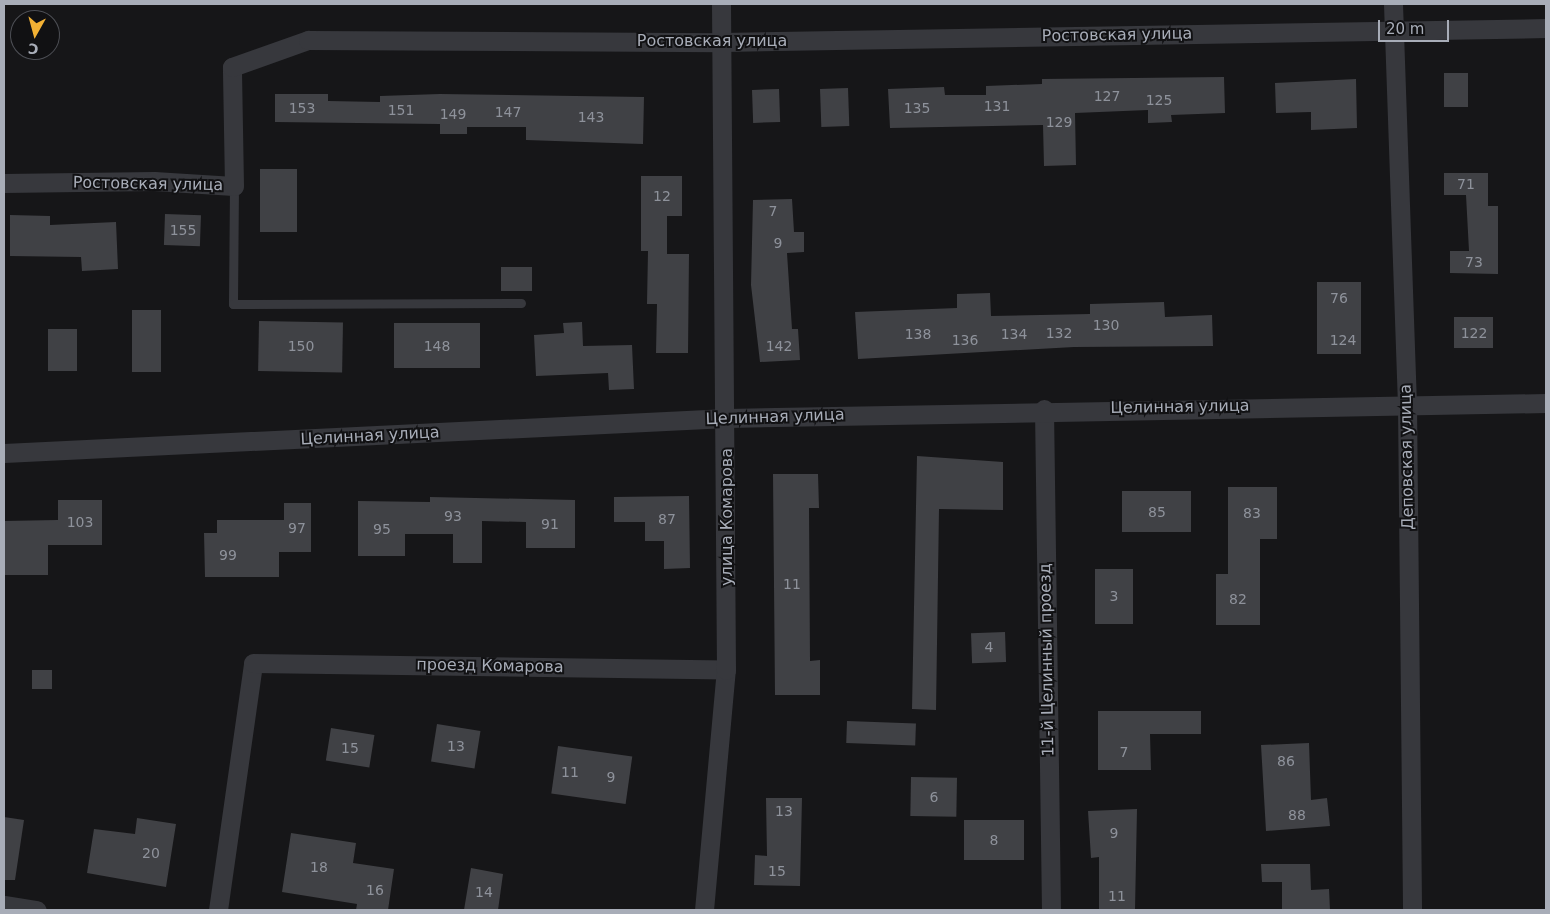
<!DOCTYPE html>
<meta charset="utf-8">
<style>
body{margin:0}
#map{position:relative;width:1550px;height:914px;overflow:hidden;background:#161618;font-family:"DejaVu Sans",sans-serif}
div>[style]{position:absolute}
.building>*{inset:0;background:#404145;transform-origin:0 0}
.lane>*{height:9px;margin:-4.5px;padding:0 4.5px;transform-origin:4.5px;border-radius:4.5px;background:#37383d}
.street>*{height:19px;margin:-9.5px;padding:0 9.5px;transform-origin:9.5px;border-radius:9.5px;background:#37383d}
span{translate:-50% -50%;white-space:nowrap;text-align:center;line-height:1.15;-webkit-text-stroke:4px #111113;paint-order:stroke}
.number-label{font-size:14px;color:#8e929b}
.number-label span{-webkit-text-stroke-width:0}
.street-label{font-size:16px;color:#a8adb8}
.frame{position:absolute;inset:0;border:5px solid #a8adb8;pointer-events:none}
.north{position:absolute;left:10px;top:10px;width:50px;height:50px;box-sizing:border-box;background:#111113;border:1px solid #4d4f55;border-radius:50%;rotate:187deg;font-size:14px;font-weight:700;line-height:20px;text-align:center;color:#a8adb8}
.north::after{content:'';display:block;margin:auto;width:18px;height:22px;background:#f2b134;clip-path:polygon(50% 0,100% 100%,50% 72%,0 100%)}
.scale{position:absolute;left:1378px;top:20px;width:71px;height:22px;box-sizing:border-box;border:2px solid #a8adb8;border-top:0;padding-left:6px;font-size:15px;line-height:18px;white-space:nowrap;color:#a8adb8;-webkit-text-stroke:4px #111113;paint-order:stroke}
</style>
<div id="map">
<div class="building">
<div style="left:1444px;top:73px;width:24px;height:34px"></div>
<div style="clip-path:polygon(1224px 77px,1225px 113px,1171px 115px,1172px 122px,1148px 123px,1148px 110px,1075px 113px,1076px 165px,1044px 166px,1043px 125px,890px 128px,888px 89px,944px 87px,945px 95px,986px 95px,986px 86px,1042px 84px,1042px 79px)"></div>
<div style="clip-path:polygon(1356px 79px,1357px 128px,1311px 130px,1311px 112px,1276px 113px,1275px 83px)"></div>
<div style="left:848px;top:88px;width:38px;height:28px;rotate:88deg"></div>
<div style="left:779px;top:89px;width:33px;height:27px;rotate:88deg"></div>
<div style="clip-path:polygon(275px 94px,328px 94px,328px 101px,380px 102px,380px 96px,440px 94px,644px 97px,643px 144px,526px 140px,526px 127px,467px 127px,467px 134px,440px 134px,440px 124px,275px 122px)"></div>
<div style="left:260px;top:169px;width:37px;height:63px"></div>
<div style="clip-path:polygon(1444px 173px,1488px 173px,1488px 206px,1498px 206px,1498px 274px,1450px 273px,1450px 251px,1469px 251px,1466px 195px,1444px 195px)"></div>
<div style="clip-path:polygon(641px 176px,682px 176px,682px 216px,667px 216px,667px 254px,689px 254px,688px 353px,656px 353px,657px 304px,647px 304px,648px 251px,641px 251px)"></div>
<div style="clip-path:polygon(792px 199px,794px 232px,804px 232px,804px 252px,787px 253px,792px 329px,798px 329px,800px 360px,760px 362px,751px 285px,753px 200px)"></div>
<div style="left:165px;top:214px;width:36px;height:31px;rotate:2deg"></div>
<div style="clip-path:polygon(10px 215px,50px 216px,50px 225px,116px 222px,118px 269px,82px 271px,81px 257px,10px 256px)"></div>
<div style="left:501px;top:267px;width:31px;height:24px"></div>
<div style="left:1317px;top:282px;width:44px;height:72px"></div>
<div style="clip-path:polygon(990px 293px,991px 316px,1090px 314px,1090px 304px,1164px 302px,1165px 317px,1212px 315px,1213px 346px,1074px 347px,858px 359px,855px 312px,957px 308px,957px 294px)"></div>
<div style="left:132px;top:310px;width:29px;height:62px"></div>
<div style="left:1454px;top:317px;width:39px;height:31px"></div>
<div style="left:259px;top:321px;width:84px;height:50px;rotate:1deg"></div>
<div style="clip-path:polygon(582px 322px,583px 346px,632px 345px,634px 389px,609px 390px,608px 373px,536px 376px,534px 335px,564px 333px,563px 323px)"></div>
<div style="left:480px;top:323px;width:45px;height:86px;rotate:90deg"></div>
<div style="left:48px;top:329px;width:29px;height:42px"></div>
<div style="clip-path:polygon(917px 456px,1003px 462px,1003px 510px,939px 509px,936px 710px,912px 709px)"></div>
<div style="clip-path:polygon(773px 474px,818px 474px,819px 508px,809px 508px,810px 661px,820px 660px,820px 695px,775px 695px)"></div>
<div style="clip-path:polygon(1228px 487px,1277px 487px,1277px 539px,1260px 539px,1260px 625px,1216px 625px,1216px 574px,1228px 574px)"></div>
<div style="left:1191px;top:491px;width:41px;height:69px;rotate:90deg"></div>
<div style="clip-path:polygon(689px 496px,690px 568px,664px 569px,664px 541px,645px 541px,645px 522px,614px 522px,614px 497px)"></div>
<div style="clip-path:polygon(430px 497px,575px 500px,575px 548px,526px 548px,526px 522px,482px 521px,482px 563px,453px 563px,453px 534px,405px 534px,405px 556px,358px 556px,358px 501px,430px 502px)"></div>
<div style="clip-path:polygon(58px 500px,102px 500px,102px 545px,48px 545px,48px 575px,4px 575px,4px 521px,58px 520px)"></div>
<div style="clip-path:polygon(284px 503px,311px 503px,311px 552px,279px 552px,279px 577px,205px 577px,204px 533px,217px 533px,217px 520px,284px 520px)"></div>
<div style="left:1133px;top:569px;width:55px;height:38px;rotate:90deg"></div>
<div style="left:1005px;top:632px;width:30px;height:34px;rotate:88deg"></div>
<div style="left:32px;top:670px;width:20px;height:19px"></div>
<div style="clip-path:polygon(1098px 711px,1201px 711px,1201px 734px,1150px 734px,1151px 770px,1098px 770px)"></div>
<div style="left:847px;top:721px;width:69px;height:22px;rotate:2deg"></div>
<div style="left:437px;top:724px;width:44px;height:38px;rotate:9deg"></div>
<div style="left:331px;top:728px;width:44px;height:33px;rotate:9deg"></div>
<div style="clip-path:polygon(1309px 743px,1311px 800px,1327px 798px,1330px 826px,1266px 831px,1261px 745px)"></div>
<div style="left:558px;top:746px;width:75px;height:48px;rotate:8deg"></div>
<div style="left:911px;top:777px;width:46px;height:39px;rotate:1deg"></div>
<div style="clip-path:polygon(766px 798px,802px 798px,800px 886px,754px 885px,755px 855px,767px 856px)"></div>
<div style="clip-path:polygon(1137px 809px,1135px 910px,1099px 910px,1099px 857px,1091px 858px,1088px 811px)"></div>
<div style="clip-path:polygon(4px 817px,24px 820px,15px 880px,4px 880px)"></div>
<div style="clip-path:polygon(137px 818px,176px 824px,166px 887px,87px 873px,94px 829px,135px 834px)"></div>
<div style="left:964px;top:820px;width:60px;height:40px"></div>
<div style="clip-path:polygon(291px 833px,356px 843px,353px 863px,394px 869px,388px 910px,356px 910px,357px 904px,282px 892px)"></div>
<div style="clip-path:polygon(1261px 864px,1310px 864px,1311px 890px,1329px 889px,1330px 910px,1282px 910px,1282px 882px,1262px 882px)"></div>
<div style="clip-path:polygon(471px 868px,503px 874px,498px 910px,464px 910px)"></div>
</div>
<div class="lane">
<div style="left:234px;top:186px;width:118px;rotate:90.5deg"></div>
<div style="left:233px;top:304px;width:288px;rotate:-0.2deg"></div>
</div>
<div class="street">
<div style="left:1393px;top:4px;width:399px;rotate:88deg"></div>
<div style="left:1407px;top:403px;width:507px;rotate:89.43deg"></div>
<div style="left:4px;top:183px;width:150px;rotate:-0.8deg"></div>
<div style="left:154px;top:181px;width:80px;rotate:3.6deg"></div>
<div style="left:234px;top:186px;width:119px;rotate:-91deg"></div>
<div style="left:232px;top:67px;width:81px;rotate:-19.6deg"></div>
<div style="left:308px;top:40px;width:414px;rotate:0.3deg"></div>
<div style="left:722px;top:42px;width:824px;rotate:-0.97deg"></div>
<div style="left:1044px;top:409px;width:501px;rotate:89.2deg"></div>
<div style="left:4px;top:453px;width:724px;rotate:-2.77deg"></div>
<div style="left:727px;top:418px;width:819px;rotate:-1.05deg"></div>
<div style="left:4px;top:905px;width:33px;rotate:9deg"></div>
<div style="left:218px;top:910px;width:249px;rotate:-81.9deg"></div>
<div style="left:253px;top:663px;width:473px;rotate:0.8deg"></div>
<div style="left:704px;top:910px;width:241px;rotate:-84.8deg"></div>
<div style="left:726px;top:670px;width:666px;rotate:-90.43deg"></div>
</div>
<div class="number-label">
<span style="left:1107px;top:96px">127</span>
<span style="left:1159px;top:100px">125</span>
<span style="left:997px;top:106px">131</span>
<span style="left:302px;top:108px">153</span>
<span style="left:917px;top:108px">135</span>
<span style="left:401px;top:110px">151</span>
<span style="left:508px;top:112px">147</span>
<span style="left:453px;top:114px">149</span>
<span style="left:591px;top:117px">143</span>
<span style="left:1059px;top:122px">129</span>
<span style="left:1466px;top:184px">71</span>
<span style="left:662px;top:196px">12</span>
<span style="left:773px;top:211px">7</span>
<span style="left:183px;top:230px">155</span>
<span style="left:778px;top:243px">9</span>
<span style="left:1474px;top:262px">73</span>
<span style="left:1339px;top:298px">76</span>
<span style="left:1106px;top:325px">130</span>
<span style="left:1059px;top:333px">132</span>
<span style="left:1474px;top:333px">122</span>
<span style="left:918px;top:334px">138</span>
<span style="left:1014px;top:334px">134</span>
<span style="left:965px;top:340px">136</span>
<span style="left:1343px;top:340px">124</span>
<span style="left:301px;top:346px">150</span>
<span style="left:437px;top:346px">148</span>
<span style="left:779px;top:346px">142</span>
<span style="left:1157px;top:512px">85</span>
<span style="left:1252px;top:513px">83</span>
<span style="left:453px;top:516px">93</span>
<span style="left:667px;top:519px">87</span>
<span style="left:80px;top:522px">103</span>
<span style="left:550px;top:524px">91</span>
<span style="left:297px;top:528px">97</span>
<span style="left:382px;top:529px">95</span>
<span style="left:228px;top:555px">99</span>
<span style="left:792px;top:584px">11</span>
<span style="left:1114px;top:596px">3</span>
<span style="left:1238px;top:599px">82</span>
<span style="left:989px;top:647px">4</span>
<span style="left:456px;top:746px">13</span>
<span style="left:350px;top:748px">15</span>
<span style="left:1124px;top:752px">7</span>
<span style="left:1286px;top:761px">86</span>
<span style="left:570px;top:772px">11</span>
<span style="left:611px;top:777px">9</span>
<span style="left:934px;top:797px">6</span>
<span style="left:784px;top:811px">13</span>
<span style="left:1297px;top:815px">88</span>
<span style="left:1114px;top:833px">9</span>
<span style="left:994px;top:840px">8</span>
<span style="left:151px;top:853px">20</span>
<span style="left:319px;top:867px">18</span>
<span style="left:777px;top:871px">15</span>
<span style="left:375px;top:890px">16</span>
<span style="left:484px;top:892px">14</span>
<span style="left:1117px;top:896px">11</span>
</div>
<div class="street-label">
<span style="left:1117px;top:35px;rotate:-1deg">Ростовская улица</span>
<span style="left:712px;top:41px">Ростовская улица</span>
<span style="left:148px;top:184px;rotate:1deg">Ростовская улица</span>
<span style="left:1180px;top:407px;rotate:-1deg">Целинная улица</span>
<span style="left:775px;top:417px;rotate:-2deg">Целинная улица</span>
<span style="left:370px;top:436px;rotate:-3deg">Целинная улица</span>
<span style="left:1407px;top:457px;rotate:-91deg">Деповская улица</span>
<span style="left:727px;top:517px;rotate:-90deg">улица Комарова</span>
<span style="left:1047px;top:660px;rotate:-91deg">11-й Целинный проезд</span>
<span style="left:490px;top:666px;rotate:1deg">проезд Комарова</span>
</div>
<div class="frame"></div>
<div class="north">С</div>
<div class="scale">20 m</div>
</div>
